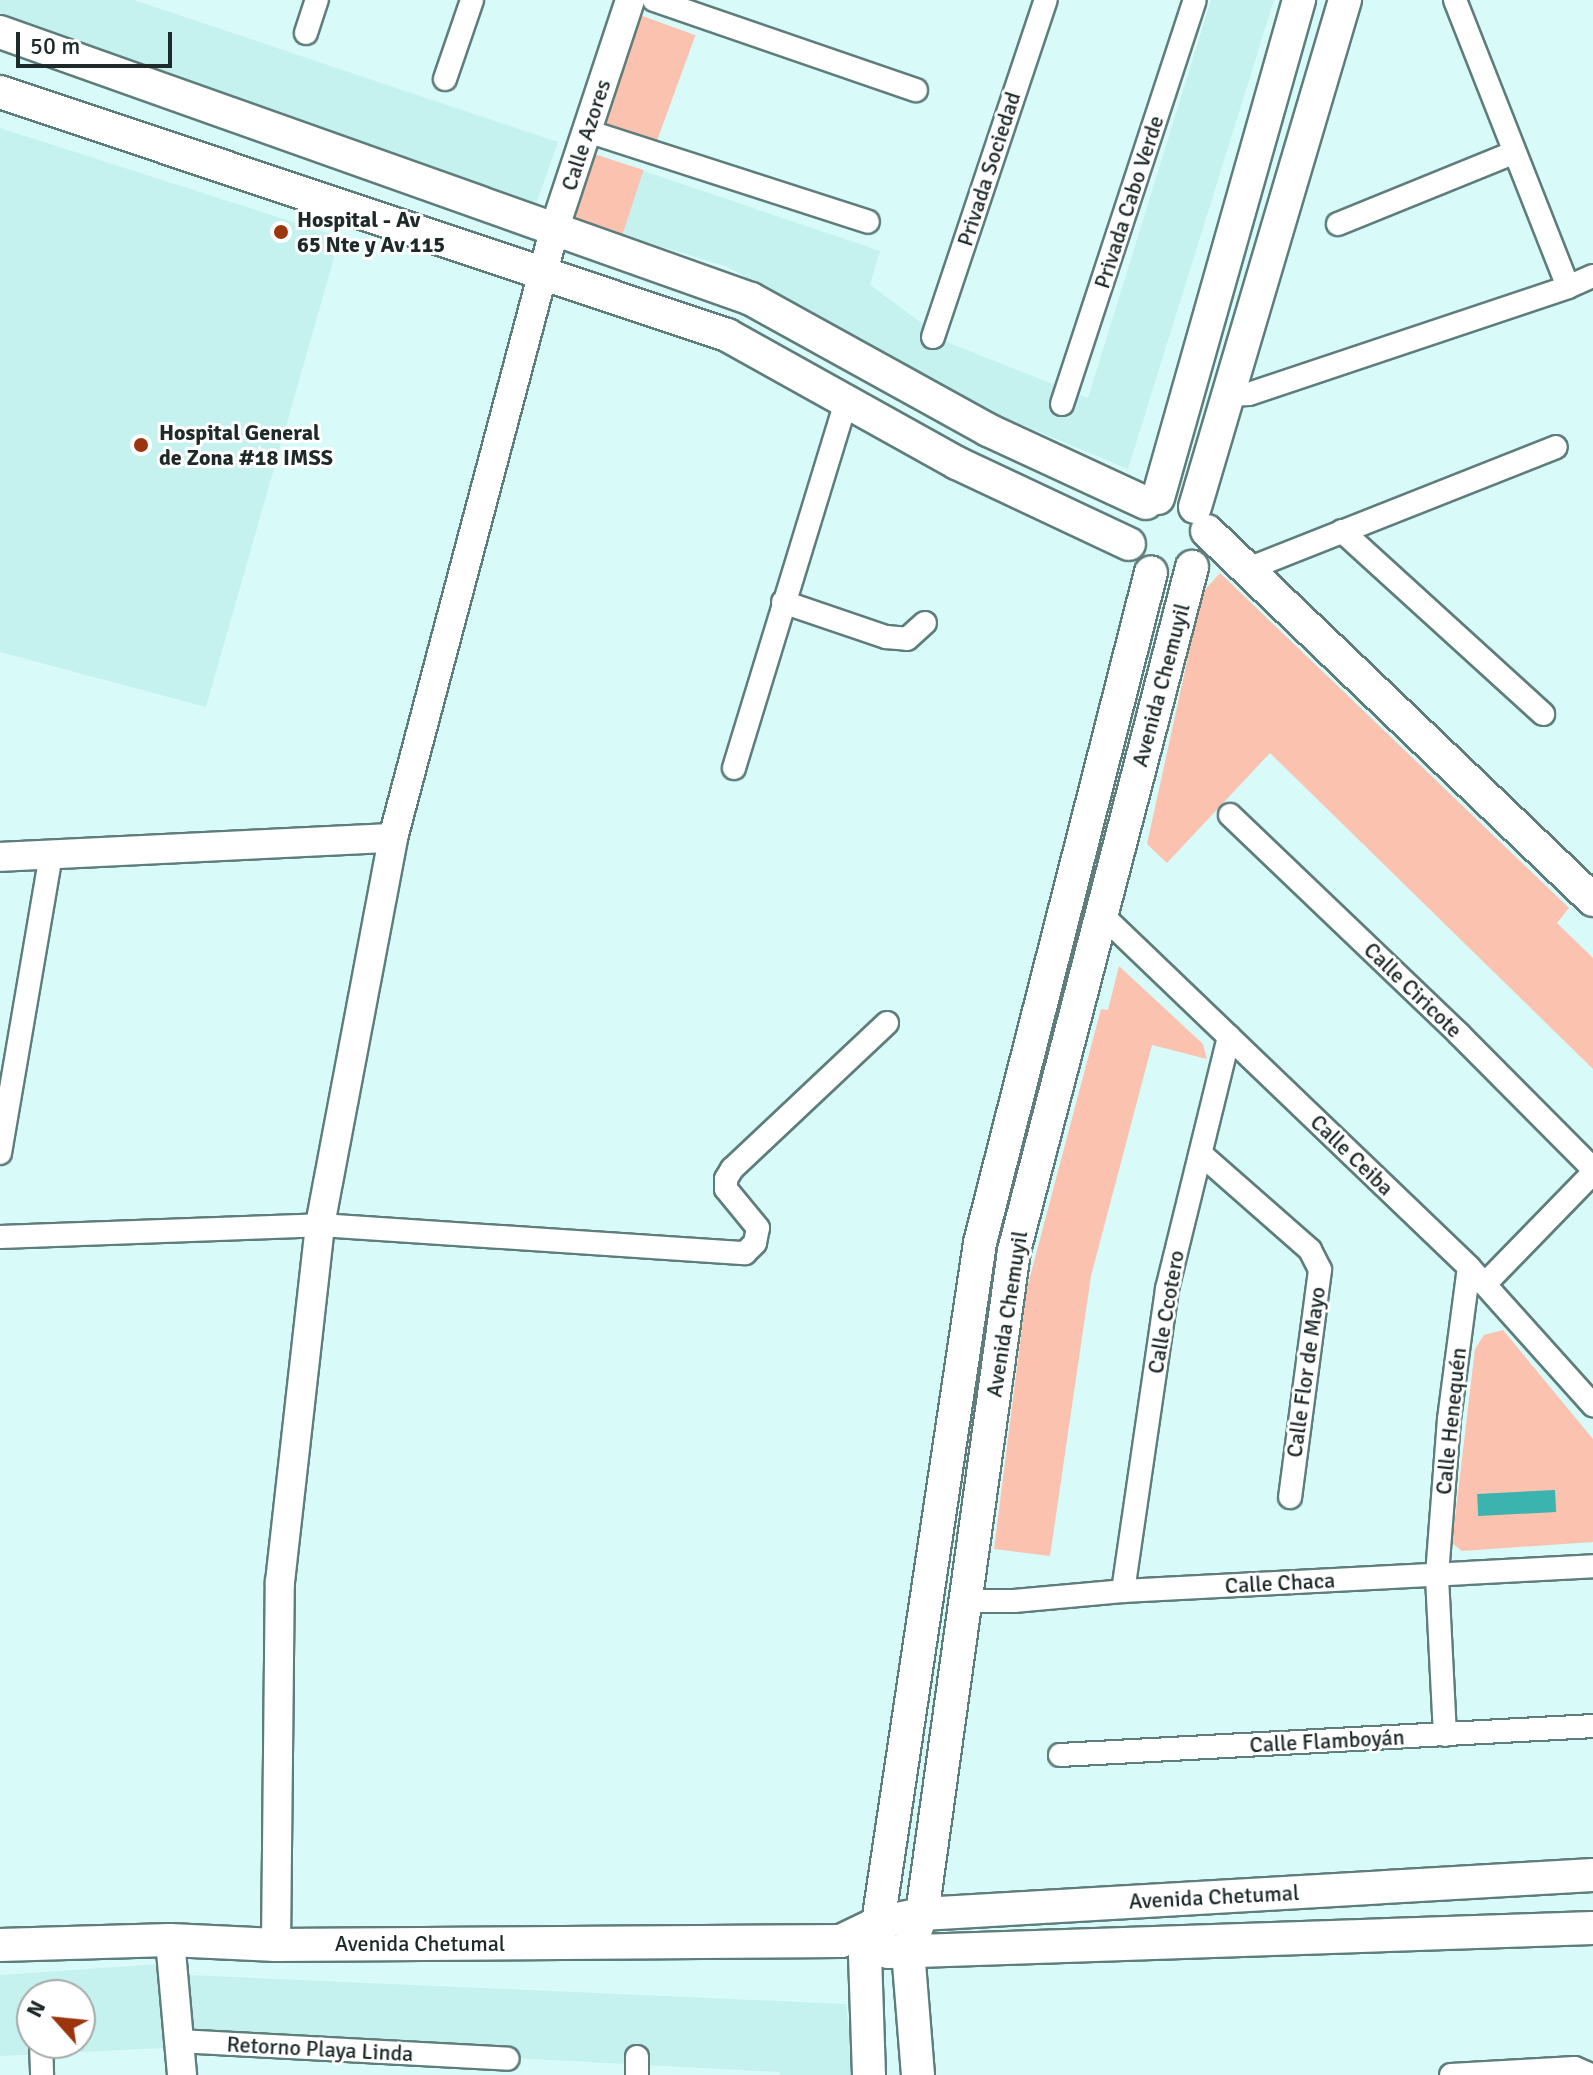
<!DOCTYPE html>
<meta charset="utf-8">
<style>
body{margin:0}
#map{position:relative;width:1593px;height:2075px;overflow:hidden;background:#d8fbf9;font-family:Signika,sans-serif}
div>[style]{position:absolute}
.built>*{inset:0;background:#c5f1ef}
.green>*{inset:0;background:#fbc2b0;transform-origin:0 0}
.water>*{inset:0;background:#3bb3af;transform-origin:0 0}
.roads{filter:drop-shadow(2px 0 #5e7d7b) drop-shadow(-2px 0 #5e7d7b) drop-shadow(0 2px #5e7d7b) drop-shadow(0 -2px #5e7d7b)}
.minor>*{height:22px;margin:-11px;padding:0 11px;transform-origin:11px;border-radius:11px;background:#fff}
.tertiary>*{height:28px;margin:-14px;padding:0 14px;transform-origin:14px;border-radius:14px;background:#fff}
.secondary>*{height:32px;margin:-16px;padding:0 16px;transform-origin:16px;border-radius:16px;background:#fff}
.dots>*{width:22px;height:22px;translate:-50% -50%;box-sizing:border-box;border:4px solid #fff;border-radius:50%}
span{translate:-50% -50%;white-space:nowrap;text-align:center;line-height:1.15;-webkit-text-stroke:6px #fff;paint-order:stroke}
.street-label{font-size:22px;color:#1d2a29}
.poi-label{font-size:22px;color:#1d2a29;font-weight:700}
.left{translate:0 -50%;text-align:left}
.north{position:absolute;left:16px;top:1979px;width:80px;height:80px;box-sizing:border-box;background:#fff;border:2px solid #a5aaa9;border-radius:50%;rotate:297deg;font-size:22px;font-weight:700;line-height:32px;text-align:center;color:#1d2a29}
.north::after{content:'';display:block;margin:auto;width:28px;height:36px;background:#9b350e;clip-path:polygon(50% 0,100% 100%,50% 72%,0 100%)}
.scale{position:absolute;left:16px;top:32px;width:156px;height:36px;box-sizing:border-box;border:4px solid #1d2a29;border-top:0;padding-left:10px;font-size:24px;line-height:28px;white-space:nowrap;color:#1d2a29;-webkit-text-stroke:6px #fff;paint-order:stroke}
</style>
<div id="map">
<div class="built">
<div style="clip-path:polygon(0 0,134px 0,558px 142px,529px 224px,0 32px)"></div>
<div style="clip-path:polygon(1211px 0,1274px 0,1128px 469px,944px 392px,728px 267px,573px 220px,594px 154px,880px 251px,870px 285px,949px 343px,1088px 398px)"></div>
<div style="clip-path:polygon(0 128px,340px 237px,206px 707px,0 652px)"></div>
<div style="clip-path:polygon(evenodd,161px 1964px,165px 2048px,0 2056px,0 1975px,161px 1964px,32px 1995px,80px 1995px,80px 2043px,32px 2043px,32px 1995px)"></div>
<div style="clip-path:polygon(188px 1975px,846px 2004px,854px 2075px,780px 2075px,779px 2072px,194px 2041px)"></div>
</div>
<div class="green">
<div style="left:640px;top:15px;width:59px;height:117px;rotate:20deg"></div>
<div style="left:594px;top:154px;width:52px;height:69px;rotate:18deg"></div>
<div style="clip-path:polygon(1220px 573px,1569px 908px,1557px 923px,1593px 958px,1593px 1069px,1270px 753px,1167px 863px,1147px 844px,1202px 593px)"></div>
<div style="clip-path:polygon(1119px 966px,1203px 1044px,1207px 1059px,1152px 1045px,1091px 1276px,1050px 1556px,994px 1549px,1027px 1288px,1101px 1009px,1108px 1010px)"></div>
<div style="clip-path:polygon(1503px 1330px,1593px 1439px,1593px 1542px,1462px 1551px,1452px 1543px,1475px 1349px,1484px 1335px)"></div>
</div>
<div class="water">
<div style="left:1555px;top:1490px;width:22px;height:78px;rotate:87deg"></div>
</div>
<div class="roads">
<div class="minor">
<div style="left:654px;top:0;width:277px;rotate:19deg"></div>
<div style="left:1455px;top:0;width:308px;rotate:68.5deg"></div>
<div style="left:1568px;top:287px;width:27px;rotate:-24deg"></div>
<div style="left:306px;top:33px;width:35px;rotate:-72deg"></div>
<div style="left:445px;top:79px;width:83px;rotate:-71.1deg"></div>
<div style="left:587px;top:131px;width:295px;rotate:17.9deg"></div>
<div style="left:1338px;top:224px;width:189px;rotate:-22.1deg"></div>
<div style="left:933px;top:337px;width:355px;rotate:-71.5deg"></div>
<div style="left:1228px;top:395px;width:21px;rotate:-3deg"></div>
<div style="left:1249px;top:394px;width:336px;rotate:-18.5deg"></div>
<div style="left:1062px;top:404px;width:425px;rotate:-71.8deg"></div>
<div style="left:1342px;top:531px;width:272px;rotate:42.3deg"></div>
<div style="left:1248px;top:569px;width:331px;rotate:-21.6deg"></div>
<div style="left:783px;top:602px;width:109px;rotate:18.8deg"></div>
<div style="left:886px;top:637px;width:21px;rotate:5deg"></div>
<div style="left:907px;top:639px;width:24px;rotate:-42deg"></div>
<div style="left:734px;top:768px;width:383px;rotate:-73deg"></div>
<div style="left:1230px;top:815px;width:317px;rotate:43.7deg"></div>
<div style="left:1459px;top:1034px;width:190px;rotate:45.2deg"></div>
<div style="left:1101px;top:914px;width:510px;rotate:43.81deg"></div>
<div style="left:1469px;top:1267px;width:186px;rotate:48.1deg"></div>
<div style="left:0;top:1153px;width:302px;rotate:-80.3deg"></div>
<div style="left:1202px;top:1155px;width:144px;rotate:41.3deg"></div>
<div style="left:1310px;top:1250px;width:22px;rotate:63deg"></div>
<div style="left:1320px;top:1270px;width:229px;rotate:97.5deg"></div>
<div style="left:0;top:1237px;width:320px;rotate:-2.1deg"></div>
<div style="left:320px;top:1225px;width:426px;rotate:3.8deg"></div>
<div style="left:745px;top:1253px;width:14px;rotate:-45deg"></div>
<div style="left:755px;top:1243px;width:15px;rotate:-79deg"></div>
<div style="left:758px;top:1228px;width:50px;rotate:-129.4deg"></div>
<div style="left:726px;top:1189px;width:10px;rotate:-90deg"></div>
<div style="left:726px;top:1179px;width:12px;rotate:-59deg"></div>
<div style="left:732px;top:1169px;width:213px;rotate:-43.3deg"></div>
<div style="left:1485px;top:1284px;width:155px;rotate:-45.8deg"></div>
<div style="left:1123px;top:1591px;width:305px;rotate:-81.7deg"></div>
<div style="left:1167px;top:1289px;width:260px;rotate:-76.2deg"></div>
<div style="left:967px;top:1601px;width:47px"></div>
<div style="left:1014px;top:1601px;width:109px;rotate:-5.2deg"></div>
<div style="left:1123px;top:1591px;width:471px;rotate:-3deg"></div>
<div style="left:1445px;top:1735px;width:160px;rotate:-92.9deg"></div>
<div style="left:1437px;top:1575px;width:156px;rotate:-85.6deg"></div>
<div style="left:1449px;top:1419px;width:153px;rotate:-82.5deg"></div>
<div style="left:1060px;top:1755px;width:534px;rotate:-3.11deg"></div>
<div style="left:180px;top:2041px;width:328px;rotate:3.1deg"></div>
<div style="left:41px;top:2043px;width:32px;rotate:88deg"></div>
<div style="left:637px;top:2075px;width:18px;rotate:-90deg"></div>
<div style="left:1451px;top:2075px;width:124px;rotate:-3.2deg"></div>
<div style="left:1575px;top:2068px;width:17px;rotate:24deg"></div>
</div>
<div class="tertiary">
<div style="left:0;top:857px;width:393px;rotate:-2.8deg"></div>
<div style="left:170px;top:1940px;width:136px;rotate:84.9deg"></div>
<div style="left:276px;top:1945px;width:363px;rotate:-89.4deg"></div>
<div style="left:280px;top:1582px;width:359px;rotate:-83.6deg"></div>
<div style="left:320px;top:1225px;width:394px;rotate:-79.3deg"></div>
<div style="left:393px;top:838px;width:632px;rotate:-75.15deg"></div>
<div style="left:555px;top:227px;width:239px;rotate:-71.7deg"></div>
</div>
<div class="secondary">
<div style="left:0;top:32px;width:797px;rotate:19.57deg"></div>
<div style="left:751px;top:299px;width:271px;rotate:28.9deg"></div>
<div style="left:988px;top:430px;width:174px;rotate:24.8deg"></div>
<div style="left:0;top:92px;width:767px;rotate:18.48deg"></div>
<div style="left:727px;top:335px;width:263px;rotate:29.1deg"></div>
<div style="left:957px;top:463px;width:190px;rotate:25.2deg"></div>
<div style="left:1158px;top:498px;width:518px;rotate:-74.19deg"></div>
<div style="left:1195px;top:507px;width:529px;rotate:-73.52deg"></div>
<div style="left:1207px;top:531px;width:534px;rotate:43.71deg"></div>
<div style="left:0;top:1945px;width:170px;rotate:-1.7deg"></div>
<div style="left:170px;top:1940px;width:106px;rotate:2.7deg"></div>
<div style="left:276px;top:1945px;width:565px;rotate:-0.41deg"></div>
<div style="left:841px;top:1941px;width:41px;rotate:-25.9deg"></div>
<div style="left:878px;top:1923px;width:45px;rotate:-11.6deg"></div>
<div style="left:922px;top:1914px;width:672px;rotate:-3.33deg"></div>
<div style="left:888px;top:1952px;width:705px;rotate:-1.95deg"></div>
<div style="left:869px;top:2075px;width:121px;rotate:-91.9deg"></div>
<div style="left:865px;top:1954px;width:34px;rotate:-67deg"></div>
<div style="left:878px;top:1923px;width:688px;rotate:-81.47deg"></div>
<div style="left:980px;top:1243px;width:692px;rotate:-75.7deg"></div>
<div style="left:918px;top:2075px;width:125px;rotate:-94.6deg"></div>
<div style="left:908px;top:1950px;width:39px;rotate:-69deg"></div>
<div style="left:922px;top:1914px;width:669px;rotate:-82.1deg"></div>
<div style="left:1014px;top:1251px;width:707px;rotate:-75.41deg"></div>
</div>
</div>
<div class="dots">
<div style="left:281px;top:232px;background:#9b350e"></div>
<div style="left:141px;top:445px;background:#9b350e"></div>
</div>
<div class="street-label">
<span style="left:586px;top:135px;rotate:-72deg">Calle Azores</span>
<span style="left:989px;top:169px;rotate:-72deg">Privada Sociedad</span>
<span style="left:1129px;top:202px;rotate:-72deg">Privada Cabo Verde</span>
<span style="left:1161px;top:685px;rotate:-75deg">Avenida Chemuyil</span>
<span style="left:1413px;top:990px;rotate:44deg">Calle Ciricote</span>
<span style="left:1352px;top:1155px;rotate:44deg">Calle Ceiba</span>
<span style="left:1166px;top:1312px;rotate:-80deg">Calle Ccotero</span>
<span style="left:1007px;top:1314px;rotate:-81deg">Avenida Chemuyil</span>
<span style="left:1306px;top:1372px;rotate:-82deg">Calle Flor de Mayo</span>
<span style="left:1451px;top:1421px;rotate:-84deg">Calle Henequén</span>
<span style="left:1280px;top:1583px;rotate:-3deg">Calle Chaca</span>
<span style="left:1327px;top:1741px;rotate:-3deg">Calle Flamboyán</span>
<span style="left:1214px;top:1897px;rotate:-3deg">Avenida Chetumal</span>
<span style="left:420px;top:1944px">Avenida Chetumal</span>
<span style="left:320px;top:2049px;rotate:3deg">Retorno Playa Linda</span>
</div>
<div class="poi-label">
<span class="left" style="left:297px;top:232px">Hospital - Av<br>65 Nte y Av 115</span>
<span class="left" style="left:159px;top:445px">Hospital General<br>de Zona #18 IMSS</span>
</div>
<div class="north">N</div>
<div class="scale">50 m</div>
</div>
